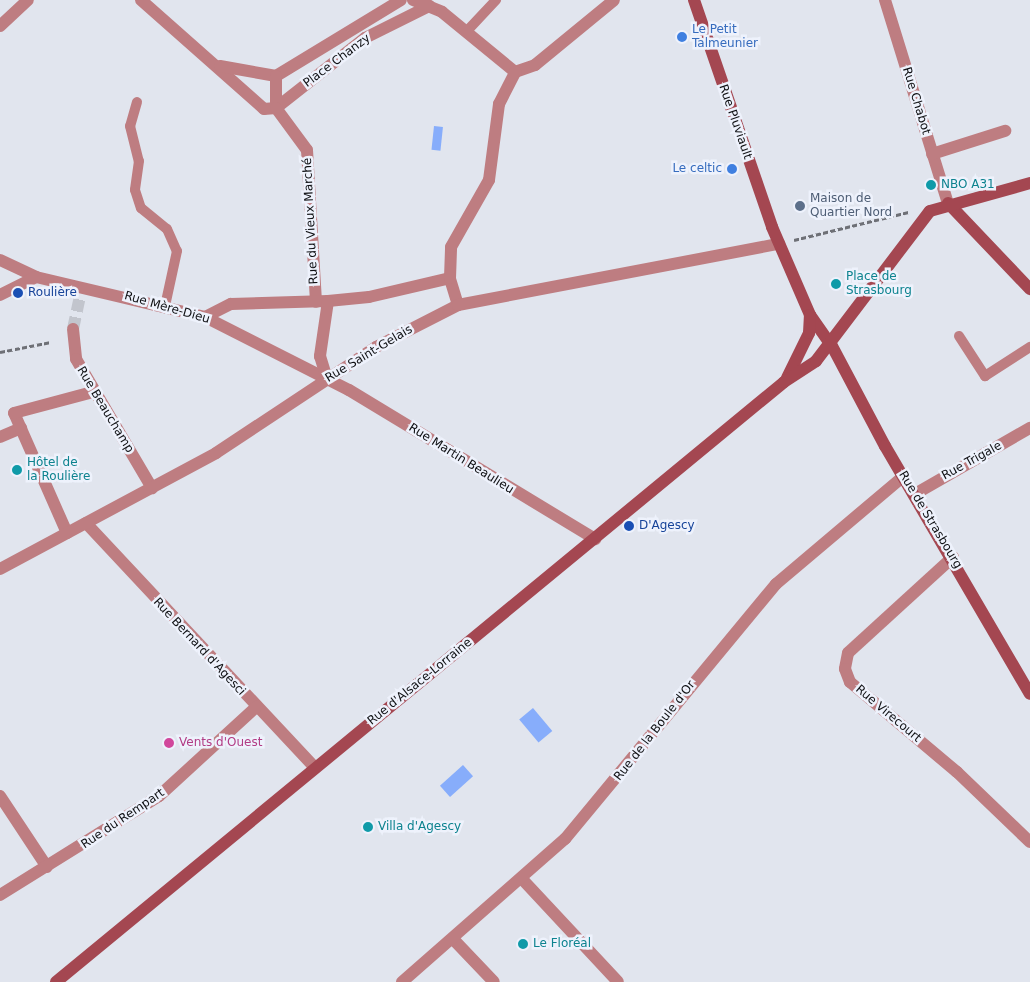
<!DOCTYPE html>
<meta charset="utf-8">
<style>
body{margin:0}
#map{position:relative;width:1030px;height:982px;overflow:hidden;background:#e1e5ee;font-family:"DejaVu Sans",sans-serif}
div>[style]{position:absolute}
.water>*{inset:0;background:#87adfb;transform-origin:0 0}
.street-tunnel>*{height:12px;margin-top:-6px;transform-origin:0;background:repeating-linear-gradient(90deg,#c2c5cd 0 12px,transparent 0 18px)}
.path>*{height:3px;margin-top:-1.5px;transform-origin:0;background:repeating-linear-gradient(90deg,#6e7076 0 5px,transparent 0 7.5px)}
.lane>*{height:10px;margin:-5px;padding:0 5px;transform-origin:5px;border-radius:5px;background:#be7d81}
.street>*{height:12px;margin:-6px;padding:0 6px;transform-origin:6px;border-radius:6px;background:#be7d81}
.secondary>*{height:12px;margin:-6px;padding:0 6px;transform-origin:6px;border-radius:6px;background:#a44751}
.dots>*{width:14px;height:14px;translate:-50% -50%;box-sizing:border-box;border:2px solid #eef2fc;border-radius:50%}
span{translate:-50% -50%;white-space:nowrap;text-align:center;line-height:1.15;-webkit-text-stroke:5px #eef2fc;paint-order:stroke}
.shop-label{font-size:12px;color:#366cbe}
.left{translate:0 -50%;text-align:left}
.right{translate:-100% -50%;text-align:right}
.street-label{font-size:12px;color:#0f1013}
.culture-label{font-size:12px;color:#0d838f}
.service-label{font-size:12px;color:#4e5e75}
.transit-label{font-size:12px;color:#164399}
.hotel-label{font-size:12px;color:#b23c85}
</style>
<div id="map">
<div class="water">
<div style="left:434px;top:126px;width:9px;height:24px;rotate:6deg"></div>
<div style="left:533px;top:708px;width:30px;height:18px;rotate:50deg"></div>
<div style="left:463px;top:765px;width:15px;height:31px;rotate:48deg"></div>
</div>
<div class="street-tunnel">
<div style="left:73px;top:329px;width:33px;rotate:-78deg"></div>
</div>
<div class="path">
<div style="left:794px;top:240px;width:118px;rotate:-13.7deg"></div>
<div style="left:0;top:352px;width:52px;rotate:-11.1deg"></div>
</div>
<div class="lane">
<div style="left:466px;top:32px;width:44px;rotate:-46.8deg"></div>
<div style="left:137px;top:102px;width:25px;rotate:106deg"></div>
<div style="left:130px;top:126px;width:36px;rotate:76deg"></div>
<div style="left:139px;top:161px;width:29px;rotate:98deg"></div>
<div style="left:135px;top:190px;width:19px;rotate:72deg"></div>
<div style="left:141px;top:208px;width:33px;rotate:39deg"></div>
<div style="left:167px;top:229px;width:24px;rotate:66deg"></div>
<div style="left:177px;top:251px;width:56px;rotate:102.3deg"></div>
<div style="left:959px;top:336px;width:48px;rotate:57deg"></div>
<div style="left:985px;top:376px;width:54px;rotate:-32.8deg"></div>
</div>
<div class="street">
<div style="left:141px;top:0;width:164px;rotate:41.5deg"></div>
<div style="left:264px;top:109px;width:12px;rotate:-5deg"></div>
<div style="left:276px;top:108px;width:113px;rotate:-38.2deg"></div>
<div style="left:365px;top:38px;width:72px;rotate:-26.6deg"></div>
<div style="left:413px;top:0;width:31px;rotate:22deg"></div>
<div style="left:442px;top:12px;width:94px;rotate:39.4deg"></div>
<div style="left:885px;top:0;width:213px;rotate:72.8deg"></div>
<div style="left:0;top:26px;width:38px;rotate:-43deg"></div>
<div style="left:220px;top:66px;width:57px;rotate:10.1deg"></div>
<div style="left:276px;top:76px;width:146px;rotate:-31.3deg"></div>
<div style="left:515px;top:72px;width:21px;rotate:-19deg"></div>
<div style="left:535px;top:65px;width:102px;rotate:-39.4deg"></div>
<div style="left:276px;top:76px;width:32px;rotate:90deg"></div>
<div style="left:276px;top:108px;width:52px;rotate:53.6deg"></div>
<div style="left:307px;top:150px;width:152px;rotate:86.6deg"></div>
<div style="left:932px;top:154px;width:77px;rotate:-17.5deg"></div>
<div style="left:0;top:260px;width:40px;rotate:25deg"></div>
<div style="left:36px;top:277px;width:174px;rotate:13.3deg"></div>
<div style="left:205px;top:317px;width:161px;rotate:26.9deg"></div>
<div style="left:349px;top:390px;width:288px;rotate:31.2deg"></div>
<div style="left:0;top:295px;width:40px;rotate:-26.6deg"></div>
<div style="left:328px;top:301px;width:41px;rotate:-5.6deg"></div>
<div style="left:369px;top:297px;width:83px;rotate:-13.2deg"></div>
<div style="left:458px;top:305px;width:28px;rotate:-107deg"></div>
<div style="left:450px;top:278px;width:31px;rotate:-88deg"></div>
<div style="left:451px;top:247px;width:77px;rotate:-60.4deg"></div>
<div style="left:489px;top:180px;width:77px;rotate:-82.5deg"></div>
<div style="left:499px;top:104px;width:36px;rotate:-63deg"></div>
<div style="left:205px;top:317px;width:29px;rotate:-27deg"></div>
<div style="left:231px;top:304px;width:97px;rotate:-1.8deg"></div>
<div style="left:328px;top:301px;width:56px;rotate:98.3deg"></div>
<div style="left:320px;top:356px;width:24px;rotate:73deg"></div>
<div style="left:73px;top:329px;width:30px;rotate:84deg"></div>
<div style="left:76px;top:359px;width:150px;rotate:59.5deg"></div>
<div style="left:0;top:437px;width:23px;rotate:-23deg"></div>
<div style="left:915px;top:494px;width:133px;rotate:-29.9deg"></div>
<div style="left:86px;top:523px;width:335px;rotate:46.9deg"></div>
<div style="left:67px;top:533px;width:131px;rotate:-113.8deg"></div>
<div style="left:14px;top:413px;width:82px;rotate:-14.9deg"></div>
<div style="left:953px;top:557px;width:142px;rotate:137.6deg"></div>
<div style="left:848px;top:653px;width:16px;rotate:101deg"></div>
<div style="left:845px;top:669px;width:14px;rotate:69deg"></div>
<div style="left:850px;top:682px;width:140px;rotate:40.1deg"></div>
<div style="left:957px;top:772px;width:101px;rotate:43.8deg"></div>
<div style="left:0;top:569px;width:245px;rotate:-28.2deg"></div>
<div style="left:216px;top:453px;width:192px;rotate:-33.5deg"></div>
<div style="left:376px;top:347px;width:92px;rotate:-27.1deg"></div>
<div style="left:458px;top:305px;width:327px;rotate:-10.8deg"></div>
<div style="left:0;top:796px;width:85px;rotate:56.5deg"></div>
<div style="left:523px;top:880px;width:139px;rotate:47deg"></div>
<div style="left:0;top:895px;width:187px;rotate:-31.9deg"></div>
<div style="left:159px;top:796px;width:132px;rotate:-42.5deg"></div>
<div style="left:453px;top:939px;width:59px;rotate:46.4deg"></div>
<div style="left:402px;top:982px;width:217px;rotate:-41.3deg"></div>
<div style="left:565px;top:839px;width:331px;rotate:-50.4deg"></div>
<div style="left:776px;top:584px;width:167px;rotate:-40.2deg"></div>
</div>
<div class="secondary">
<div style="left:694px;top:0;width:240px;rotate:71deg"></div>
<div style="left:772px;top:227px;width:96px;rotate:66.6deg"></div>
<div style="left:810px;top:315px;width:38px;rotate:55deg"></div>
<div style="left:832px;top:346px;width:113px;rotate:62.1deg"></div>
<div style="left:885px;top:446px;width:287px;rotate:59.7deg"></div>
<div style="left:948px;top:203px;width:119px;rotate:46.4deg"></div>
<div style="left:787px;top:378px;width:50px;rotate:-63.9deg"></div>
<div style="left:809px;top:333px;width:18px;rotate:-87deg"></div>
<div style="left:56px;top:982px;width:943px;rotate:-39.49deg"></div>
<div style="left:784px;top:382px;width:38px;rotate:-33deg"></div>
<div style="left:816px;top:361px;width:188px;rotate:-52.8deg"></div>
<div style="left:930px;top:211px;width:104px;rotate:-15.6deg"></div>
</div>
<div class="dots">
<div style="left:682px;top:37px;background:#3f7fe0"></div>
<div style="left:732px;top:169px;background:#3f7fe0"></div>
<div style="left:931px;top:185px;background:#0f9aa8"></div>
<div style="left:800px;top:206px;background:#5c6f8a"></div>
<div style="left:836px;top:284px;background:#0f9aa8"></div>
<div style="left:18px;top:293px;background:#1a4fb4"></div>
<div style="left:17px;top:470px;background:#0f9aa8"></div>
<div style="left:629px;top:526px;background:#1a4fb4"></div>
<div style="left:169px;top:743px;background:#d1479c"></div>
<div style="left:368px;top:827px;background:#0f9aa8"></div>
<div style="left:523px;top:944px;background:#0f9aa8"></div>
</div>
<div class="shop-label">
<span class="left" style="left:692px;top:37px">Le Petit<br>Talmeunier</span>
<span class="right" style="left:722px;top:169px">Le celtic</span>
</div>
<div class="street-label">
<span style="left:337px;top:61px;rotate:-37deg">Place Chanzy</span>
<span style="left:916px;top:101px;rotate:73deg">Rue Chabot</span>
<span style="left:735px;top:122px;rotate:71deg">Rue Pluviault</span>
<span style="left:311px;top:221px;rotate:-93deg">Rue du Vieux Marché</span>
<span style="left:167px;top:308px;rotate:16deg">Rue Mère-Dieu</span>
<span style="left:369px;top:354px;rotate:-31deg">Rue Saint-Gelais</span>
<span style="left:105px;top:410px;rotate:59deg">Rue Beauchamp</span>
<span style="left:461px;top:459px;rotate:32deg">Rue Martin Beaulieu</span>
<span style="left:972px;top:461px;rotate:-29deg">Rue Trigale</span>
<span style="left:930px;top:520px;rotate:59deg">Rue de Strasbourg</span>
<span style="left:199px;top:647px;rotate:47deg">Rue Bernard d'Agesci</span>
<span style="left:420px;top:682px;rotate:-39deg">Rue d'Alsace-Lorraine</span>
<span style="left:888px;top:714px;rotate:40deg">Rue Virecourt</span>
<span style="left:655px;top:731px;rotate:-52deg">Rue de la Boule d'Or</span>
<span style="left:123px;top:819px;rotate:-34deg">Rue du Rempart</span>
</div>
<div class="culture-label">
<span class="left" style="left:941px;top:185px">NBO A31</span>
<span class="left" style="left:846px;top:284px">Place de<br>Strasbourg</span>
<span class="left" style="left:27px;top:470px">Hôtel de<br>la Roulière</span>
<span class="left" style="left:378px;top:827px">Villa d'Agescy</span>
<span class="left" style="left:533px;top:944px">Le Floréal</span>
</div>
<div class="service-label">
<span class="left" style="left:810px;top:206px">Maison de<br>Quartier Nord</span>
</div>
<div class="transit-label">
<span class="left" style="left:28px;top:293px">Roulière</span>
<span class="left" style="left:639px;top:526px">D'Agescy</span>
</div>
<div class="hotel-label">
<span class="left" style="left:179px;top:743px">Vents d'Ouest</span>
</div>
</div>
